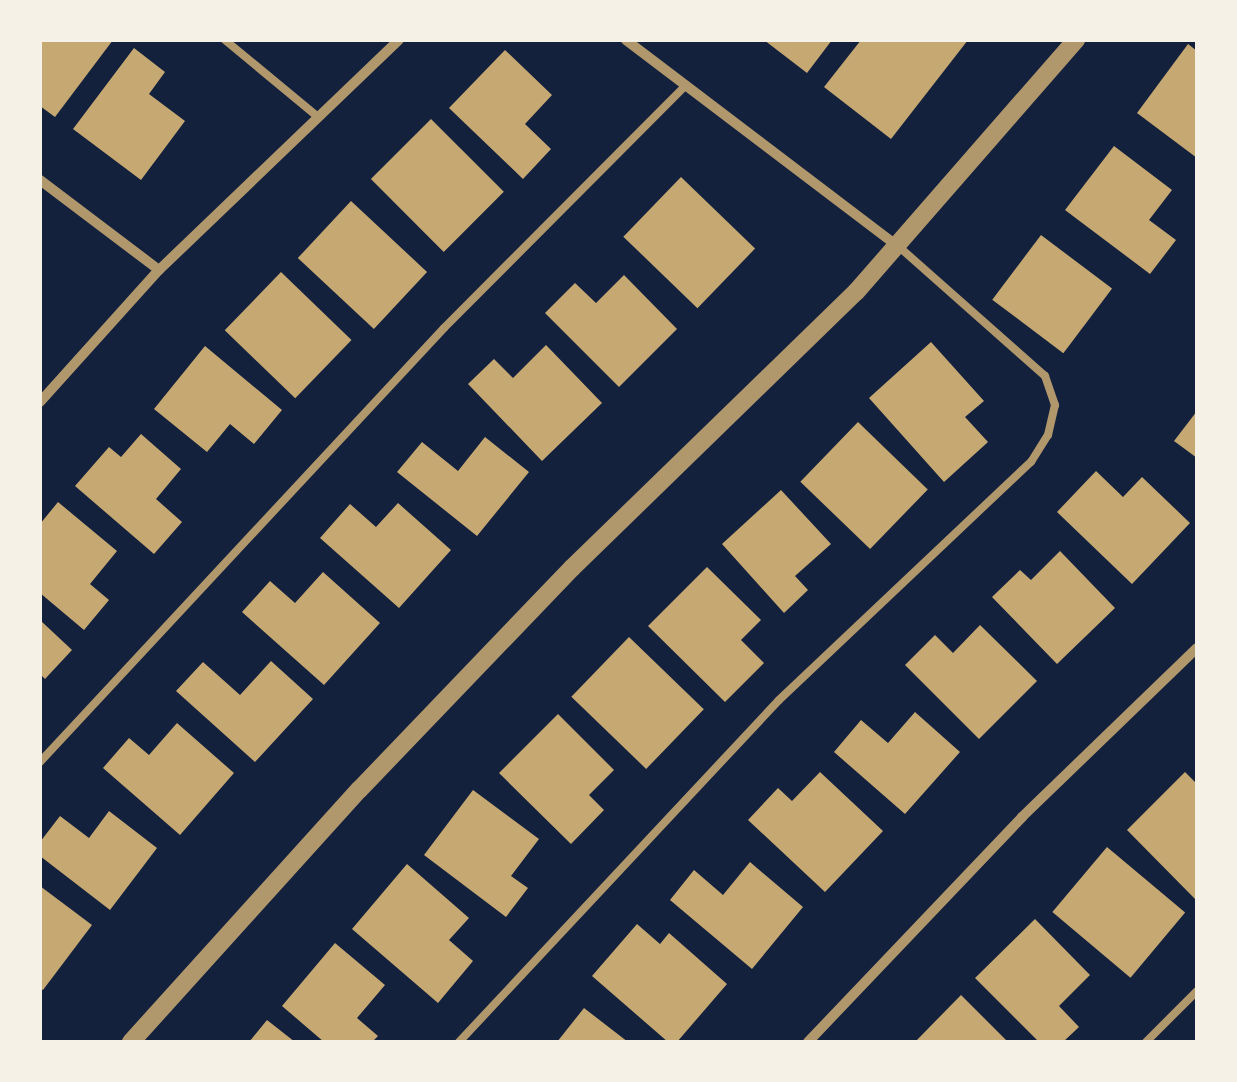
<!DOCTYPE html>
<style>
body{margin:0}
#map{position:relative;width:1237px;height:1082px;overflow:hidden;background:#14213d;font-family:"Sofia Sans Condensed",sans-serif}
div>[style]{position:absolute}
.building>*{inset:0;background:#c6a872;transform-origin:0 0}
.service>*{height:8px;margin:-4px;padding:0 4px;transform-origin:4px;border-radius:4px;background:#b1986c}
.minor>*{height:10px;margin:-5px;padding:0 5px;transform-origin:5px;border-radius:5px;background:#b1986c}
.tertiary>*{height:18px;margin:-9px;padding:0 9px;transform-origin:9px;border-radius:9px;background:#b1986c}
span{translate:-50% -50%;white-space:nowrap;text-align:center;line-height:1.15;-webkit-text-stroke:10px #f6f1e7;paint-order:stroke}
.frame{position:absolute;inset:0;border:42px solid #f6f1e7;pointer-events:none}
</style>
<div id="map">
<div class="building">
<div style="clip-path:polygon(40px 40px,113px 40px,55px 117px,40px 106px)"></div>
<div style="clip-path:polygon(764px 40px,832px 40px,807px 73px)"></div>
<div style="clip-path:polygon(861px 40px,968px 40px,891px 139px,824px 87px)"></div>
<div style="clip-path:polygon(1188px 44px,1197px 51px,1197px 158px,1137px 113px)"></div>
<div style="clip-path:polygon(134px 48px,165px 72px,149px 94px,185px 121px,141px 180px,73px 129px)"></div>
<div style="clip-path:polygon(505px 50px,552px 95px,525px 124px,551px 149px,523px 179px,449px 108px)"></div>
<div style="left:431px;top:119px;width:103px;height:85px;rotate:45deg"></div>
<div style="clip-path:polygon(1114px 146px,1172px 190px,1149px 220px,1176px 240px,1150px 274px,1065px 210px)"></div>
<div style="left:681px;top:177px;width:103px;height:83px;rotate:44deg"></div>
<div style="left:351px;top:201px;width:104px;height:78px;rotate:43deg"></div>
<div style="left:1041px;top:235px;width:89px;height:81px;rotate:37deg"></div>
<div style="left:281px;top:272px;width:98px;height:81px;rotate:44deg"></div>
<div style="clip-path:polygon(624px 275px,677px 329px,619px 387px,545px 313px,575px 283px,596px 303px)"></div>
<div style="clip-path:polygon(931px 342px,984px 401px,965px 417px,988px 442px,944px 482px,869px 398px)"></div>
<div style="clip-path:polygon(546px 345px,602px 403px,542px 461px,468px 384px,494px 359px,513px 378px)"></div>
<div style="clip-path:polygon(205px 346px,282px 410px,254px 444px,230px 424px,207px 452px,154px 409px)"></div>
<div style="clip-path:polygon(1197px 411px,1197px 458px,1174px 441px)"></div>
<div style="left:858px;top:422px;width:97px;height:83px;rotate:44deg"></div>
<div style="clip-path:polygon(141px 434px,181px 469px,156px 499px,182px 522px,154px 554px,75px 486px,109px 447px,121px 457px)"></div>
<div style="clip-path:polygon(485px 437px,529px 472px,477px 536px,397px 472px,422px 442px,458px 471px)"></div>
<div style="clip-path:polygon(1096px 471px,1123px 497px,1142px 477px,1190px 523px,1132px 584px,1057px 512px)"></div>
<div style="clip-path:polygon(781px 490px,831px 544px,795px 576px,808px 590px,784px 613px,722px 544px)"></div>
<div style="clip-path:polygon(58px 502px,117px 551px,90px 584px,109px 600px,84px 630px,40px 593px,40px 524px)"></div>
<div style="clip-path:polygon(398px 503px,451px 550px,399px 608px,320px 538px,350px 504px,376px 527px)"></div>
<div style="clip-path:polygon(1060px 551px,1115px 608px,1057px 664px,992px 597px,1020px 570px,1031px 580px)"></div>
<div style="clip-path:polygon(707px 567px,761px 620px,741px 640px,764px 663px,725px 702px,648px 626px)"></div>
<div style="clip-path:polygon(323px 572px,380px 623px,324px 685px,242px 612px,270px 581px,295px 603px)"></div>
<div style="clip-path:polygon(40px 620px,72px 650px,45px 679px,40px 674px)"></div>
<div style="clip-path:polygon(980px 625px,1037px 681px,979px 739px,905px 665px,935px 635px,953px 653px)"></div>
<div style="left:629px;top:637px;width:104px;height:83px;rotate:44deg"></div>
<div style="clip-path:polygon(271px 661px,313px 699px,255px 762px,176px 691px,203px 662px,240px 695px)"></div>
<div style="clip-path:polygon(915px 712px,960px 752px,905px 814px,834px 752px,861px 720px,888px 743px)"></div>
<div style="clip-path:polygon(558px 714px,614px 770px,589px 795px,604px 810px,571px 844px,499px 773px)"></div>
<div style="clip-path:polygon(177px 723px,234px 773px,180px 835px,103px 768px,129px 738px,149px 755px)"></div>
<div style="clip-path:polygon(820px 772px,883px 831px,825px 892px,748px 820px,778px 788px,792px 801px)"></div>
<div style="clip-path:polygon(1185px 772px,1197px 784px,1197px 901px,1127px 830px)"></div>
<div style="clip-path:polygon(473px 790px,539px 839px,511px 876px,528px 888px,506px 917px,424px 855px)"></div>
<div style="clip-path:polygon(109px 811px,157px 848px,110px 910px,40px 856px,40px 842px,60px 816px,89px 838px)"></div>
<div style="left:1107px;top:847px;width:102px;height:85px;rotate:40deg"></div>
<div style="clip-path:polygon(750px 862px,803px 907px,752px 969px,670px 900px,694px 870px,723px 895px)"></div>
<div style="clip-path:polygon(407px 864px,469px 918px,449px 940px,473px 961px,438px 1003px,352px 929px)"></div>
<div style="clip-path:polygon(40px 886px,92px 925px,43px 990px,40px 988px)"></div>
<div style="clip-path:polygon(1035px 919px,1090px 975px,1059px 1006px,1079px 1027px,1063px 1042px,1039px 1042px,975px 978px)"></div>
<div style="clip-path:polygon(637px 924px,660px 944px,669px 933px,727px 984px,677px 1042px,668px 1042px,592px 976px)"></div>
<div style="clip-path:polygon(335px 943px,385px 985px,357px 1018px,378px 1036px,372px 1042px,324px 1042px,282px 1006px)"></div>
<div style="clip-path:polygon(961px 995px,1008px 1042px,915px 1042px)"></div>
<div style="clip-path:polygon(584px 1008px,628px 1042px,557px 1042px)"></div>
<div style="clip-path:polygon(267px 1020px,295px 1042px,249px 1042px)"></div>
</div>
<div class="service">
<div style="left:225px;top:40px;width:119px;rotate:39.6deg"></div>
<div style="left:40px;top:762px;width:593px;rotate:-47.05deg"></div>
<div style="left:444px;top:328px;width:343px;rotate:-45.1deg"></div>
<div style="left:459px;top:1042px;width:468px;rotate:-46.9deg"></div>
<div style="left:779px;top:700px;width:347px;rotate:-43.4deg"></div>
<div style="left:1031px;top:462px;width:32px;rotate:-58deg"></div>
<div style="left:1048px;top:435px;width:31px;rotate:-77deg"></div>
<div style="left:1055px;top:405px;width:31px;rotate:-109deg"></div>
<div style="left:1045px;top:376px;width:195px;rotate:-138.5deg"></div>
<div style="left:1146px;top:1042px;width:72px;rotate:-45deg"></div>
</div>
<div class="minor">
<div style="left:626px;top:40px;width:343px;rotate:37.2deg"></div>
<div style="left:40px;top:180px;width:149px;rotate:37.1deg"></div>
<div style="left:40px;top:402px;width:178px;rotate:-48deg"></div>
<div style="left:159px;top:270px;width:332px;rotate:-43.8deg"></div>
<div style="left:808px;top:1042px;width:311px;rotate:-46.4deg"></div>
<div style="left:1022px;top:817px;width:243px;rotate:-44deg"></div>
</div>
<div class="tertiary">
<div style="left:131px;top:1042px;width:340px;rotate:-47.9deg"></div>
<div style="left:359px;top:790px;width:308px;rotate:-46.2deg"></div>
<div style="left:572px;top:568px;width:396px;rotate:-44.2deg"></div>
<div style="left:856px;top:292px;width:335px;rotate:-48.9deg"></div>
</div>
<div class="frame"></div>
</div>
